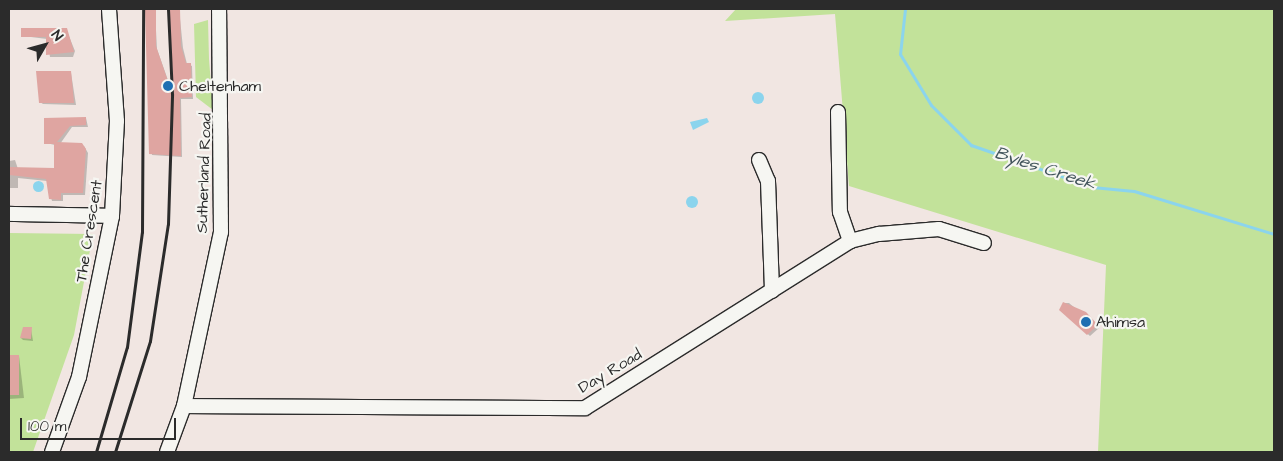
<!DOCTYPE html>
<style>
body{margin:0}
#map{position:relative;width:1283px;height:461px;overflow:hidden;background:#f1e6e2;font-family:"Architects Daughter",sans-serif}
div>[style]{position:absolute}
.green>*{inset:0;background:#c2e29a}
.water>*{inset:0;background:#8bd4ed}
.round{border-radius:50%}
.shadow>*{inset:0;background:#0003}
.stream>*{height:3px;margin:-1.5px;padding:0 1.5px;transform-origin:1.5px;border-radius:1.5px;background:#8bd4ed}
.building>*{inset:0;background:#dfa5a1;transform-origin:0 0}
.roads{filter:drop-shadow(1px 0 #2b2b2b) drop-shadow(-1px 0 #2b2b2b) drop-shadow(0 1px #2b2b2b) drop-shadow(0 -1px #2b2b2b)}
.minor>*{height:14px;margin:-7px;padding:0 7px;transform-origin:7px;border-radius:7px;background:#f6f6f2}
.rail>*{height:3px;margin:-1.5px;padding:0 1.5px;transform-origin:1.5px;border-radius:1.5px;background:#2b2b2b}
.dots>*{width:14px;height:14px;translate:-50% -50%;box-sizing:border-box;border:2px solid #f6f6f2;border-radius:50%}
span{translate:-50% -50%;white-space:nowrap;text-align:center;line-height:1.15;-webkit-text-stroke:4.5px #f6f6f2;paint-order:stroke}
.poi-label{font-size:16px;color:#2b2b2b}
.left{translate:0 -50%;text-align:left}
.street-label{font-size:16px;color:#2b2b2b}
.water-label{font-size:18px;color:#43555c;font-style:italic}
.frame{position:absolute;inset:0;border:10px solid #2b2b2b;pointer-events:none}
.north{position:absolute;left:20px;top:20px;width:50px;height:50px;-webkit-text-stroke:4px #f6f6f2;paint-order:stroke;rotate:52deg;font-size:14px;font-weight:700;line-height:20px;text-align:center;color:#2b2b2b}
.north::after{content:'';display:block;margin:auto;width:18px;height:22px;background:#2b2b2b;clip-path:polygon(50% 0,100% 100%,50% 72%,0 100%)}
.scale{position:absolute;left:20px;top:418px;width:156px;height:22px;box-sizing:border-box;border:2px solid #2b2b2b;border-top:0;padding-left:6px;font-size:15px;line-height:18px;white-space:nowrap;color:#2b2b2b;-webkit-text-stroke:4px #f6f6f2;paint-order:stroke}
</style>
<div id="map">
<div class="green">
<div style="clip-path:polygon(736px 9px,1274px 9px,1274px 452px,1098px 452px,1106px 265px,849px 186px,835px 14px,725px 21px)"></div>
<div style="clip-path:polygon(208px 20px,209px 59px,213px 110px,196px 97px,194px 24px)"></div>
<div style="clip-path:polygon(9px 233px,93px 234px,74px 335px,33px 452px,9px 452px)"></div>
</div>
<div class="water">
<div class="round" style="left:752px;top:92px;width:12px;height:12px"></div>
<div style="clip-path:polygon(707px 118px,709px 122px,693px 130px,690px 122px)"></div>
<div class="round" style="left:32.5px;top:180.5px;width:11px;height:11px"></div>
<div class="round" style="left:686px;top:196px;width:12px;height:12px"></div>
</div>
<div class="shadow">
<div style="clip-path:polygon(179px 9px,183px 48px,187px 64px,192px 66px,193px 99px,181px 99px,182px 157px,152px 155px,155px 11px,157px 49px,175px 100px)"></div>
<div style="clip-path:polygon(66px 29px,75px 51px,73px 57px,50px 57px,47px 39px,23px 36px)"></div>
<div style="clip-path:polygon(71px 73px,76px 105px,43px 104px,40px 102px)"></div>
<div style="clip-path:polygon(86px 118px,88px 127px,72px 127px,60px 144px,84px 146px,88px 153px,85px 195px,63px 195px,63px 201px,52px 201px,47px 181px,18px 178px,18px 188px,9px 188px,9px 161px,15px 160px,18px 169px,55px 169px,55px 145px,46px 143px,45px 119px)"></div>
<div style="clip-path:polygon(1064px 303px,1069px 303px,1099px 328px,1090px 336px,1060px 310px)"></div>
<div style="clip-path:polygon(31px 329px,33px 341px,23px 340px,21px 338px)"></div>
<div style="clip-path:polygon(19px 356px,24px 398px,9px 399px,9px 358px)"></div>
</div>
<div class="stream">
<div style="left:905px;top:9px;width:45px;rotate:96.3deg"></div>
<div style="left:900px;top:54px;width:60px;rotate:58.7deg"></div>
<div style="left:931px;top:105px;width:57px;rotate:45deg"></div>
<div style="left:971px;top:145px;width:128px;rotate:19.1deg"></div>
<div style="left:1092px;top:187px;width:42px;rotate:5.4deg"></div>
<div style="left:1134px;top:191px;width:146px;rotate:17.1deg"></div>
</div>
<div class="building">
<div style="clip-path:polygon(156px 9px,156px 46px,174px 99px,169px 9px,180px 9px,181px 46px,186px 63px,191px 63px,192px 97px,180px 98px,181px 156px,149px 154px,145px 10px)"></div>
<div style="clip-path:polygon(21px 28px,67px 28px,74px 52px,46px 55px,46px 37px,21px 37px)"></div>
<div style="clip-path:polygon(36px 71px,71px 71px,74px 103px,39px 103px)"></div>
<div style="clip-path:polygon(86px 117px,86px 125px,70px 126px,57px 142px,82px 143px,86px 149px,83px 193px,61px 193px,61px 200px,49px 199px,46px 179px,9px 175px,9px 167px,54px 168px,54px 144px,44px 144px,44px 118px)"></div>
<div style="clip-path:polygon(1063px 302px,1086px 312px,1098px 325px,1087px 335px,1059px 310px)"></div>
<div style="clip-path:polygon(23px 327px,32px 327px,31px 339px,20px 338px)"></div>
<div style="left:9px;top:355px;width:10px;height:40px"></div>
</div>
<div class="roads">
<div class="minor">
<div style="left:838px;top:112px;width:100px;rotate:88.9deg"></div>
<div style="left:840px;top:212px;width:31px;rotate:71deg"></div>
<div style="left:759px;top:160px;width:23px;rotate:67deg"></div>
<div style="left:768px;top:181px;width:110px;rotate:87.9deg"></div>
<div style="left:9px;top:214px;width:103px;rotate:1.1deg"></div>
<div style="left:184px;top:406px;width:401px;rotate:0.3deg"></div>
<div style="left:585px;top:408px;width:313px;rotate:-32.2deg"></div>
<div style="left:850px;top:241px;width:30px;rotate:-14deg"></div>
<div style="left:879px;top:234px;width:60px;rotate:-4.8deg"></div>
<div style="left:939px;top:229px;width:47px;rotate:17.3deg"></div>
<div style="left:52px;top:452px;width:80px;rotate:-70.2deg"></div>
<div style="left:79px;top:377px;width:164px;rotate:-78.4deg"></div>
<div style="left:112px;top:216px;width:95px;rotate:-87deg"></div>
<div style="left:117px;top:121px;width:112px;rotate:-94.1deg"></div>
<div style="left:167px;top:452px;width:49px;rotate:-69.7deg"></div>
<div style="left:184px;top:406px;width:178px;rotate:-78deg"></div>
<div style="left:221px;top:232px;width:223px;rotate:-90.5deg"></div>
</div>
</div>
<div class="rail">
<div style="left:96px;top:452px;width:109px;rotate:-73.6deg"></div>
<div style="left:127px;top:347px;width:116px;rotate:-82.6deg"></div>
<div style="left:142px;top:232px;width:223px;rotate:-89.7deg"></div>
<div style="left:115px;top:452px;width:116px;rotate:-72.5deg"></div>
<div style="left:150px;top:341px;width:118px;rotate:-81.3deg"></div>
<div style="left:168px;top:224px;width:130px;rotate:-88.2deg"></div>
<div style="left:172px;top:94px;width:85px;rotate:-92.7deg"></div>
</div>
<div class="dots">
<div style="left:168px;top:86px;background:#1f6fb2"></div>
<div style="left:1086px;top:322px;background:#1f6fb2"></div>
</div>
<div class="poi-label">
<span class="left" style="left:179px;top:86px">Cheltenham</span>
<span class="left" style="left:1096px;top:322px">Ahimsa</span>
</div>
<div class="street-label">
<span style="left:204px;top:173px;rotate:-88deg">Sutherland Road</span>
<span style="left:89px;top:231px;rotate:-81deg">The Crescent</span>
<span style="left:610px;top:371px;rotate:-31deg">Day Road</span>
</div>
<div class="water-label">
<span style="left:1045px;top:169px;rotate:18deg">Byles Creek</span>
</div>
<div class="frame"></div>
<div class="north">N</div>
<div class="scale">100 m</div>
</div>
